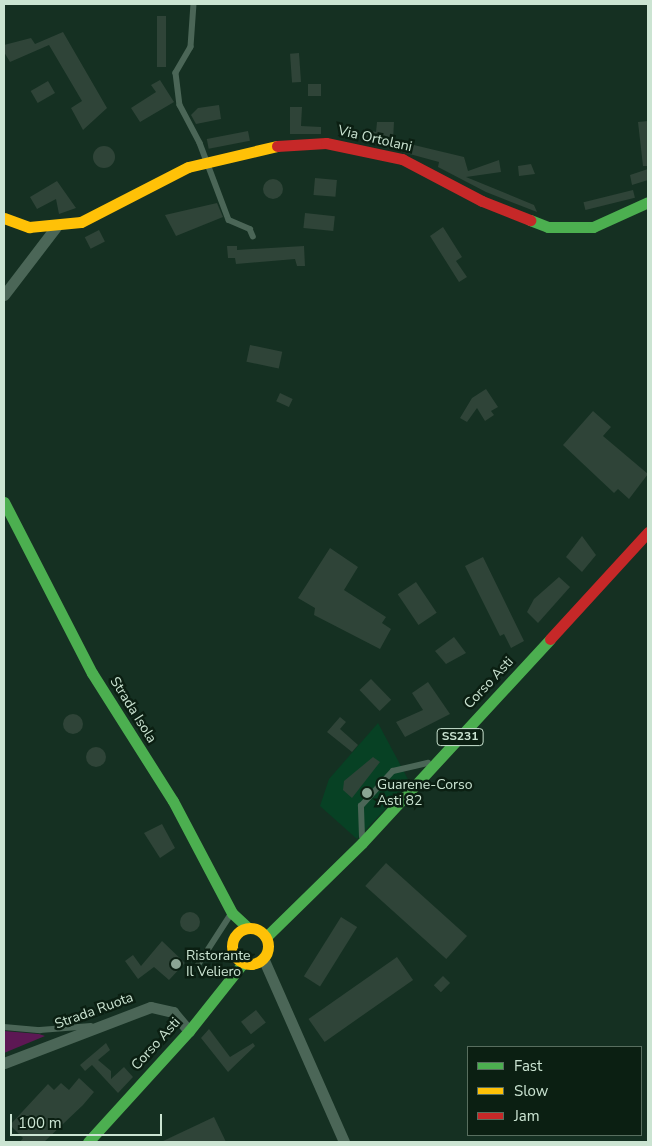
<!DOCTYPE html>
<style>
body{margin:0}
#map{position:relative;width:652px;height:1146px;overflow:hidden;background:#153022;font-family:"Nunito Sans",sans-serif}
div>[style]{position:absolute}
.built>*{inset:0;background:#074124}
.green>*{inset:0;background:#5d1854}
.building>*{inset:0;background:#2f4438;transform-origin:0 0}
.round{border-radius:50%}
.lane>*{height:5.5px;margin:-2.75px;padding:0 2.75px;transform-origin:2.75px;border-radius:2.75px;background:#4b6657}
.street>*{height:11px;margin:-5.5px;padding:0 5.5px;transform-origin:5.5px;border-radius:5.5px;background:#4b6657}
.fast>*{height:11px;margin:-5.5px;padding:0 5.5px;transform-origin:5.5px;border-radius:5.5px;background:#4caf50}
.slow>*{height:11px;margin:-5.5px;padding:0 5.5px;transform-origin:5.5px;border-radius:5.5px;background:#ffc107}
.slow>.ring{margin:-5.5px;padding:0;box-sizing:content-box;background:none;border:11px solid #ffc107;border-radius:50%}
.jam>*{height:11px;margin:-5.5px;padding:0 5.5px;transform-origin:5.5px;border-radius:5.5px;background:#c62828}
.dots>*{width:14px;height:14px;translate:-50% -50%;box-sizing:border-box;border:2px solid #0b1f12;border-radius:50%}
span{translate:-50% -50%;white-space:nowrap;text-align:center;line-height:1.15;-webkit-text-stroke:5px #0b1f12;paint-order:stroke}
.shield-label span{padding:1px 4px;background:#0b1f12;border:1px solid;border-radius:4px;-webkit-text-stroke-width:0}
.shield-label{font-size:12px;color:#cbe4d2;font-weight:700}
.street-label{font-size:14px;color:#cbe4d2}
.poi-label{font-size:14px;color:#cbe4d2}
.left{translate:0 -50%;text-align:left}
.frame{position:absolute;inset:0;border:5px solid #cbe4d2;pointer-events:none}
.legend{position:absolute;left:467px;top:1046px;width:175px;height:90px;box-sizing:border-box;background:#0b1f12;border:1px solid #586e5f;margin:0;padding:6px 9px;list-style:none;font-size:15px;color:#cbe4d2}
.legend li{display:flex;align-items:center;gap:10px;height:25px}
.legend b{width:25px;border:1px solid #586e5f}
.scale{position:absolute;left:10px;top:1114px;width:152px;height:22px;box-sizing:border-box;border:2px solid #cbe4d2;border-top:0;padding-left:6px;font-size:15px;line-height:18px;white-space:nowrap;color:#cbe4d2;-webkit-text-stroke:4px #0b1f12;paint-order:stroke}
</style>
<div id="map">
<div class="built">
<div style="clip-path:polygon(378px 723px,410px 783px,357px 839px,320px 806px,329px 779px)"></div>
</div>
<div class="green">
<div style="clip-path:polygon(4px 1031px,39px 1034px,45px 1036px,4px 1053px)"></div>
</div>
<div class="building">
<div style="left:157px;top:16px;width:9px;height:51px"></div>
<div style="clip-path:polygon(63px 32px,107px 108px,83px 130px,71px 108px,82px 101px,49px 45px,10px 62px,4px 52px,4px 45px,31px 38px,35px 44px)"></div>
<div style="left:299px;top:53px;width:29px;height:9px;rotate:86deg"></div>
<div style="clip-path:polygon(160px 80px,174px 102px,140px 122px,131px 108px,156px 92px,151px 85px)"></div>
<div style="left:48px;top:81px;width:14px;height:20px;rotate:60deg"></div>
<div style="left:308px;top:84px;width:13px;height:12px"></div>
<div style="clip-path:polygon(219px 105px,221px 119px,196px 124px,191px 115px,198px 108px)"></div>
<div style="clip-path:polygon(290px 107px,302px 107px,301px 126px,321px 127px,321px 134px,290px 134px)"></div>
<div style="clip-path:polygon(648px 121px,648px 166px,643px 166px,638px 122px)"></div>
<div style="clip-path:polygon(377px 122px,394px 122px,393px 140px,464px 157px,468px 171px,499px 160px,501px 172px,466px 177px,534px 205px,537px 212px,486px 192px,438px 167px,439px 162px,362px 141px,364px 129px,376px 132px)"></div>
<div style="left:248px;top:131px;width:10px;height:42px;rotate:79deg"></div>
<div class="round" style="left:93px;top:146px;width:22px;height:22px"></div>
<div style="clip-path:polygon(531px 164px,535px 174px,519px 176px,518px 166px)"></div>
<div style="clip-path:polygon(648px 169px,648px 180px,632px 185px,630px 175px)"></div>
<div style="left:315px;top:178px;width:22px;height:17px;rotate:5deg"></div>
<div class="round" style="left:263px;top:179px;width:20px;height:20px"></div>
<div style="clip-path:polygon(57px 181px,76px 208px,59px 214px,56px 199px,37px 209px,30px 197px)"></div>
<div style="left:633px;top:190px;width:8px;height:51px;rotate:76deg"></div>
<div style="clip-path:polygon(217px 203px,223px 217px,176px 236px,165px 215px)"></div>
<div style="left:305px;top:213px;width:30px;height:15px;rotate:6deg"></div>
<div style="clip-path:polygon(443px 227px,462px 257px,456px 261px,467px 277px,459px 282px,430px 236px)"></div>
<div style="left:99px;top:230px;width:13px;height:16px;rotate:63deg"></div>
<div style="clip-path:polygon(227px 246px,237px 246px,237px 250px,304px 246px,305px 266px,297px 266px,295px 259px,236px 264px,235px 258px,228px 258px)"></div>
<div style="left:250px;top:345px;width:33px;height:17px;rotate:12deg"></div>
<div style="clip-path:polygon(486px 389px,498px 407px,491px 411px,494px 415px,485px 421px,477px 408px,467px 422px,460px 418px,472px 398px)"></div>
<div style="left:280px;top:393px;width:14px;height:9px;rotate:25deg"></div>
<div style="clip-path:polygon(593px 411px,611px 427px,603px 436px,648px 474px,629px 499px,618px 489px,614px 493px,563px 445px)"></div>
<div style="clip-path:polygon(582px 536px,596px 555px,582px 572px,566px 557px)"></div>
<div style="clip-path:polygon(330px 548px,358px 567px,344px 590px,386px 617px,382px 623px,391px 629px,380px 649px,314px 615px,315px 608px,298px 598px)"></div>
<div style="clip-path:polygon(483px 557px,524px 641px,511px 648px,504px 634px,500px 636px,465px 566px)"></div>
<div style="clip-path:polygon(559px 577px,570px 587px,538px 623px,527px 612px,534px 599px)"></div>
<div style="left:416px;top:582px;width:37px;height:22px;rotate:56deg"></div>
<div style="clip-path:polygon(454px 637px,466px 653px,446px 664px,435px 651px)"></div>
<div style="left:371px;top:679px;width:29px;height:16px;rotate:46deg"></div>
<div style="clip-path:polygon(428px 682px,450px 714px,405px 737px,396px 722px,423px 710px,412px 693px)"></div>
<div class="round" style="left:63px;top:714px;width:20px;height:20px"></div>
<div style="clip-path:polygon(340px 717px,346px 722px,340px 729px,358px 745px,352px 752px,327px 732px)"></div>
<div class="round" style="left:86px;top:747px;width:20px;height:20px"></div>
<div style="clip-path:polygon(373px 757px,380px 762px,352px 798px,343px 790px,344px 781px)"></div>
<div style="clip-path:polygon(162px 824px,175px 848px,160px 858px,144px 833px)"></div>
<div style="left:386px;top:863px;width:109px;height:31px;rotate:42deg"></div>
<div class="round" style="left:180px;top:912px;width:20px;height:20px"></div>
<div style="left:341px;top:917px;width:19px;height:70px;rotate:32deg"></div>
<div style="clip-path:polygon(162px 941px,185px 963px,169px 980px,154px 967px,138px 979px,125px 961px,133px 955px,141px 966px)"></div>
<div style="left:397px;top:957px;width:28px;height:108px;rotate:55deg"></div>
<div style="left:443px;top:976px;width:10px;height:13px;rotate:45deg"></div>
<div style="left:256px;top:1010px;width:16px;height:19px;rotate:52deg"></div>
<div style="clip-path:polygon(209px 1029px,230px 1057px,253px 1043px,255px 1046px,228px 1072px,201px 1038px)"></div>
<div style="clip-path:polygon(106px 1043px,110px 1050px,98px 1060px,111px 1071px,111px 1079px,124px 1067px,133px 1077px,118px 1093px,92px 1065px,85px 1071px,80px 1065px)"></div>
<div style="clip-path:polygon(79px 1078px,94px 1092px,83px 1105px,44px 1142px,20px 1142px,23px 1138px,10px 1125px,48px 1084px,54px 1090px,61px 1083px,69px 1090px)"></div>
<div style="clip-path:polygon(214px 1117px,226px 1142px,161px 1142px)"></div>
</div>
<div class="lane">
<div style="left:194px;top:4px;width:43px;rotate:94deg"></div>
<div style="left:191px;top:47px;width:30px;rotate:120deg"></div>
<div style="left:176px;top:73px;width:32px;rotate:83deg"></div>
<div style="left:180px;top:105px;width:43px;rotate:62.2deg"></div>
<div style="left:200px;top:143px;width:82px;rotate:69.4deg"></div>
<div style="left:229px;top:220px;width:23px;rotate:23deg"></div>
<div style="left:250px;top:229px;width:8px;rotate:67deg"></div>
<div style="left:362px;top:837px;width:31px;rotate:-92deg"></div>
<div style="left:361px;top:806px;width:47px;rotate:-47.6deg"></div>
<div style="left:393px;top:771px;width:36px;rotate:-13deg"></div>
<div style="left:198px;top:965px;width:61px;rotate:-57.1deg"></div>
<div style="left:4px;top:1027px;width:36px;rotate:5deg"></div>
<div style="left:40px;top:1030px;width:51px;rotate:-4.5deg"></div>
</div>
<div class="street">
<div style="left:4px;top:295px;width:86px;rotate:-52.6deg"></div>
<div style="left:263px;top:958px;width:201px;rotate:66.2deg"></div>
<div style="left:4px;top:1063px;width:157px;rotate:-20.9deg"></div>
<div style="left:151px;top:1007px;width:23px;rotate:13deg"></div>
<div style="left:173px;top:1012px;width:25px;rotate:50deg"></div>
</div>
<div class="fast">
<div style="left:530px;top:220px;width:19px;rotate:21deg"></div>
<div style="left:548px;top:227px;width:45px"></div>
<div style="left:593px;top:227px;width:60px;rotate:-24.4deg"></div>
<div style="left:4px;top:502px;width:192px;rotate:62.8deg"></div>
<div style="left:92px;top:673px;width:151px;rotate:57.7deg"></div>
<div style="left:173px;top:801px;width:127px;rotate:62.2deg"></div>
<div style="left:232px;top:913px;width:21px;rotate:43deg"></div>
<div style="left:266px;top:937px;width:134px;rotate:-44.4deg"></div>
<div style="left:362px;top:843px;width:277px;rotate:-47.3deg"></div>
<div style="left:88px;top:1142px;width:150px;rotate:-47.7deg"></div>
<div style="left:189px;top:1031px;width:87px;rotate:-51.5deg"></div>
</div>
<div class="slow">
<div style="left:4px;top:218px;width:27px;rotate:20deg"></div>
<div style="left:29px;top:227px;width:52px;rotate:-5.5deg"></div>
<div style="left:81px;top:222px;width:120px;rotate:-27.2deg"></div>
<div style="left:188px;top:167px;width:91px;rotate:-13.3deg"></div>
<div class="ring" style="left:232px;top:928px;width:25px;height:25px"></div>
</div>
<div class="jam">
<div style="left:277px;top:146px;width:49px;rotate:-3.5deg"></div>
<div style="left:326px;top:143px;width:78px;rotate:11.9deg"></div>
<div style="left:402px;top:159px;width:90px;rotate:27.7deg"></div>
<div style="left:482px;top:201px;width:52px;rotate:21.6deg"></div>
<div style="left:550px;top:639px;width:145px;rotate:-47.5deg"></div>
</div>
<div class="dots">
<div style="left:367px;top:793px;background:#8ba594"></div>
<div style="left:176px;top:964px;background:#8ba594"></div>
</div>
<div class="shield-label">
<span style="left:460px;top:737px">SS231</span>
</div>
<div class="street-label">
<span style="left:375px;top:139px;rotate:13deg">Via Ortolani</span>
<span style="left:489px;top:683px;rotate:-47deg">Corso Asti</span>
<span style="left:133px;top:710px;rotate:58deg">Strada Isola</span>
<span style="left:94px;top:1011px;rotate:-20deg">Strada Ruota</span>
<span style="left:156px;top:1044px;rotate:-48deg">Corso Asti</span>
</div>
<div class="poi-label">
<span class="left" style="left:377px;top:793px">Guarene-Corso<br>Asti 82</span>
<span class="left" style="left:186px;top:964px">Ristorante<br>Il Veliero</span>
</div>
<div class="frame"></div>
<ul class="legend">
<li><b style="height:6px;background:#4caf50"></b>Fast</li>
<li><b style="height:6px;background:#ffc107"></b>Slow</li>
<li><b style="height:6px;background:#c62828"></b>Jam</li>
</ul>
<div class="scale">100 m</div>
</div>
